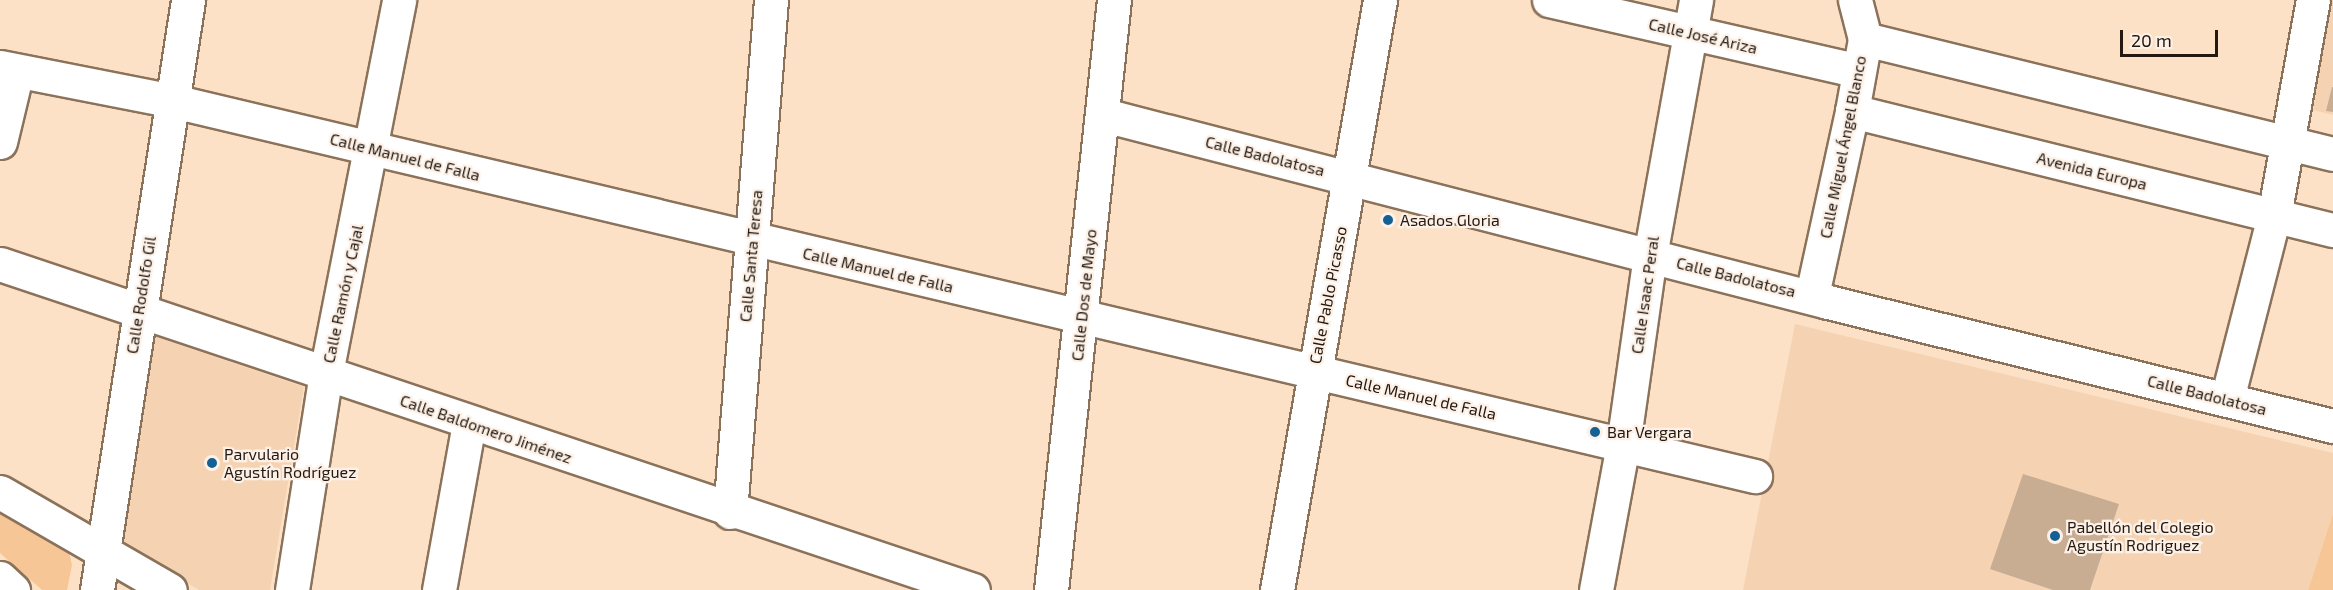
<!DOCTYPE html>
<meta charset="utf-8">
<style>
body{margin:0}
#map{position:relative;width:2333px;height:590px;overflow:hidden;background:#fde1c6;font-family:"Exo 2",sans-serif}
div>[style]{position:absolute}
.built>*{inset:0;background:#f5d3b2}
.green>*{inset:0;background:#f7c696}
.building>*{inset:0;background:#c8ad93}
.roads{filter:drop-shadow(2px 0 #8b725a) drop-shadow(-2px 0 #8b725a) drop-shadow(0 2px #8b725a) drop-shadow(0 -2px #8b725a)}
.minor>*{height:33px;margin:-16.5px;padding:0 16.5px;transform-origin:16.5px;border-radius:16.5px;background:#fff}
.tertiary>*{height:33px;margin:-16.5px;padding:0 16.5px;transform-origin:16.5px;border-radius:16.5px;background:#fff}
.dots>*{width:16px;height:16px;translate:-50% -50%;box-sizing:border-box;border:3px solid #fdf1e7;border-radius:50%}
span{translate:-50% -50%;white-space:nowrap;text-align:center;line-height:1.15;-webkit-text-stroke:4.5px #fdf1e7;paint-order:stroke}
.street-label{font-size:16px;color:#231910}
.poi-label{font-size:16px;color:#231910}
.left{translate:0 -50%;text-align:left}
.scale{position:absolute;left:2120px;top:30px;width:98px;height:27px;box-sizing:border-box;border:3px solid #231910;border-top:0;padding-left:8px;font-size:18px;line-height:21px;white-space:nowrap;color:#231910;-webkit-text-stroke:4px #fdf1e7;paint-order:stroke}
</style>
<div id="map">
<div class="built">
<div style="clip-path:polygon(2332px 0,2333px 0,2333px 115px,2313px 110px)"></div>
<div style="clip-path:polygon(1795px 324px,2333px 453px,2333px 513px,2308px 590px,1743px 590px)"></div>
<div style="clip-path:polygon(153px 336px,304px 387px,270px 590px,199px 590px,125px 546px,122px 538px)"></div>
</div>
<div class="green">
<div style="clip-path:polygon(0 511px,69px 552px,72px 565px,67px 590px,42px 590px,0 553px)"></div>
<div style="clip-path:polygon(2333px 513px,2333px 590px,2308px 590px)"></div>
</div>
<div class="building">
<div style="clip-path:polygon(2332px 87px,2333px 87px,2333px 112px,2326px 111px)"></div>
<div style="clip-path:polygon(2023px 474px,2119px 504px,2090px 590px,2053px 590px,1990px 569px)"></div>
</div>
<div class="roads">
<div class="minor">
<div style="left:1855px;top:0;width:40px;rotate:75.6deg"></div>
<div style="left:0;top:67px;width:176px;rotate:11.1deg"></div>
<div style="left:173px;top:101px;width:1626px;rotate:13.34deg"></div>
<div style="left:1104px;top:115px;width:748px;rotate:14.48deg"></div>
<div style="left:1828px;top:302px;width:520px;rotate:13.8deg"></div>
<div style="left:0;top:142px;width:73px;rotate:-76.5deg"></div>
<div style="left:1812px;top:295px;width:188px;rotate:-77.7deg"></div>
<div style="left:2227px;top:399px;width:189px;rotate:-75.6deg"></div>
<div style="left:2274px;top:216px;width:219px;rotate:-79.8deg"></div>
<div style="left:730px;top:512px;width:514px;rotate:-85.42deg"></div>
<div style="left:97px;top:590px;width:597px;rotate:-81.23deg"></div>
<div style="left:1051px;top:590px;width:593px;rotate:-83.91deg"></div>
</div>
<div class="tertiary">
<div style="left:1549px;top:0;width:317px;rotate:12.9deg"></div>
<div style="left:2333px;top:154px;width:482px;rotate:-166.2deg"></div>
<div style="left:1865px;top:39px;width:73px;rotate:100.2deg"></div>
<div style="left:1852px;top:111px;width:496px;rotate:13.9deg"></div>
<div style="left:0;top:264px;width:1026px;rotate:18.52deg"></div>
<div style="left:0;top:492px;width:196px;rotate:30deg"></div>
<div style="left:0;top:578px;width:18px;rotate:43deg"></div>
<div style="left:292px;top:590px;width:220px;rotate:-81.1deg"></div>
<div style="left:326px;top:373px;width:380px;rotate:-78.9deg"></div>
<div style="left:439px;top:590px;width:169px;rotate:-79.8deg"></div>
<div style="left:1277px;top:590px;width:599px;rotate:-80.1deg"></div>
<div style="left:1596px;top:590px;width:147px;rotate:-79.5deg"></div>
<div style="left:1623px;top:445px;width:191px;rotate:-81.9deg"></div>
<div style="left:1650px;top:256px;width:260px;rotate:-79.8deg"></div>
</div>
</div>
<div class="dots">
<div style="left:1388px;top:220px;background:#145f93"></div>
<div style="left:1595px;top:432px;background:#145f93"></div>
<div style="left:212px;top:463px;background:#145f93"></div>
<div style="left:2055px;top:536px;background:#145f93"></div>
</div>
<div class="street-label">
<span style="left:1703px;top:36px;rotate:13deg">Calle José Ariza</span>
<span style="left:1843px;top:147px;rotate:-79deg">Calle Miguel Ángel Blanco</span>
<span style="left:1265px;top:156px;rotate:14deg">Calle Badolatosa</span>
<span style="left:405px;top:157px;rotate:14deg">Calle Manuel de Falla</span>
<span style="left:2092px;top:171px;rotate:14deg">Avenida Europa</span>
<span style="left:751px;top:256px;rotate:-85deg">Calle Santa Teresa</span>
<span style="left:878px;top:270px;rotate:13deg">Calle Manuel de Falla</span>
<span style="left:1736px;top:277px;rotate:14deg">Calle Badolatosa</span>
<span style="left:343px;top:294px;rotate:-78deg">Calle Ramón y Cajal</span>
<span style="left:141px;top:295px;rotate:-81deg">Calle Rodolfo Gil</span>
<span style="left:1084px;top:295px;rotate:-84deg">Calle Dos de Mayo</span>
<span style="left:1328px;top:295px;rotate:-79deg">Calle Pablo Picasso</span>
<span style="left:1645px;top:295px;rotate:-82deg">Calle Isaac Peral</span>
<span style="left:2207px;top:395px;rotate:14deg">Calle Badolatosa</span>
<span style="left:1421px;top:397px;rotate:13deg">Calle Manuel de Falla</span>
<span style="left:486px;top:429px;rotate:19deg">Calle Baldomero Jiménez</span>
</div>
<div class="poi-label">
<span class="left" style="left:1400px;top:220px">Asados Gloria</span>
<span class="left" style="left:1607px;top:432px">Bar Vergara</span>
<span class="left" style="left:224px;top:463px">Parvulario<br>Agustín Rodríguez</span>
<span class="left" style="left:2067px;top:536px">Pabellón del Colegio<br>Agustín Rodriguez</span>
</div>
<div class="scale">20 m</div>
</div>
